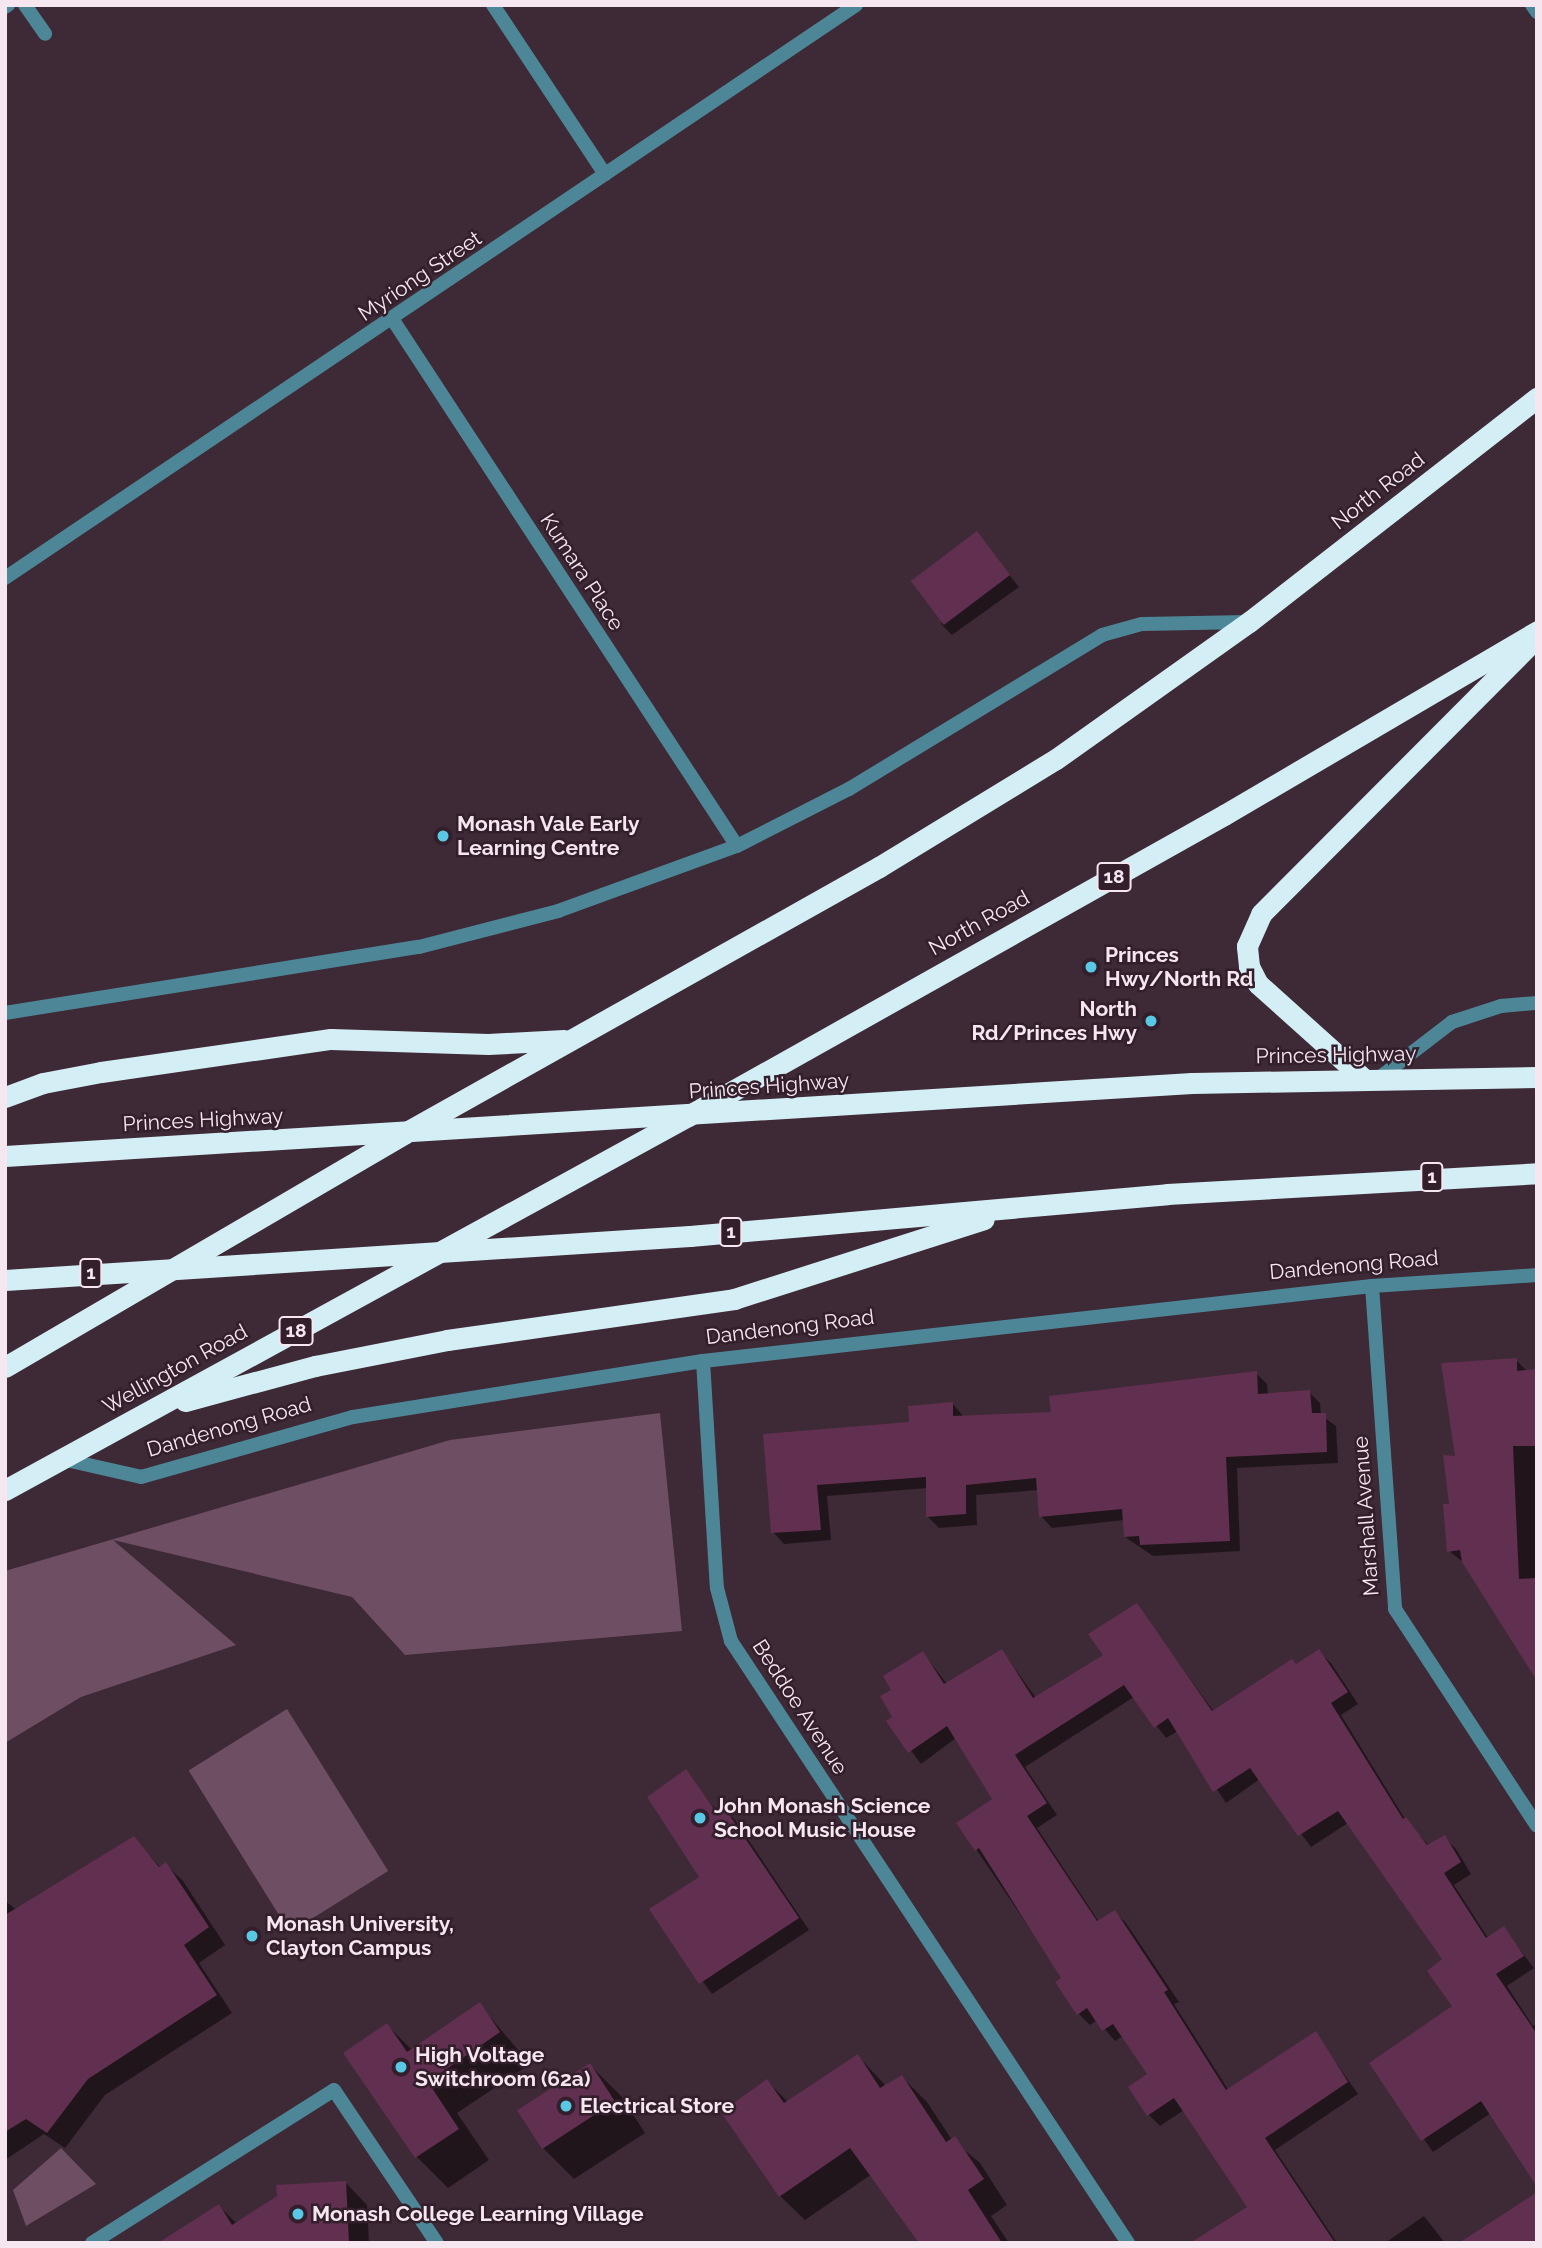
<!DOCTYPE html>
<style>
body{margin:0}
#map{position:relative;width:1542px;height:2248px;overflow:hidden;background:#3e2936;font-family:Raleway,sans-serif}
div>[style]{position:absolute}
.green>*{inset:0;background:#6e4e62;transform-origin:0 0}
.shadow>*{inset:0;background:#0007}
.building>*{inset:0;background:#612f50;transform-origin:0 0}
.street>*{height:14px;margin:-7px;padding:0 7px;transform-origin:7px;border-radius:7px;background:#4d8797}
.highway>*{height:21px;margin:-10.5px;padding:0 10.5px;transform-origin:10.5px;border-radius:10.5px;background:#d4eef6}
.dots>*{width:19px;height:19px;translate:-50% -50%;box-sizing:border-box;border:4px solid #331f2c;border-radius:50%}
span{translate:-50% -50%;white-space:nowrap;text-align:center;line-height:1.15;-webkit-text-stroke:5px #331f2c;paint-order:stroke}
.shield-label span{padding:2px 5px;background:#331f2c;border:2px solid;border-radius:5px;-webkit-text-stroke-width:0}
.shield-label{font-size:19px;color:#f5e6ef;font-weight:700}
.street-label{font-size:21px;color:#f5e6ef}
.poi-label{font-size:21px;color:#f5e6ef;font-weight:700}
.left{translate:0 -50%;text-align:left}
.right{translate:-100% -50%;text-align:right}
.frame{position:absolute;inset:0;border:7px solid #f5e6ef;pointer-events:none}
</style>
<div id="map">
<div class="green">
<div style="clip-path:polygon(660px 1413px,682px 1631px,405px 1655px,352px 1597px,113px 1540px,236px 1645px,81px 1697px,5px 1743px,5px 1571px,450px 1440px)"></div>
<div style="left:287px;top:1709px;width:191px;height:116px;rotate:58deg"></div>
<div style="clip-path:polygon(61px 2148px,96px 2184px,26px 2226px,13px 2190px)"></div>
</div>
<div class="shadow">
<div style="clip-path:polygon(976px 533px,1019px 587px,952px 635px,941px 624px)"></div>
<div style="clip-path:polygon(1516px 1360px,1527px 1371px,1537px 1370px,1537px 1678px,1463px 1562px,1449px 1551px,1457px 1457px)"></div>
<div style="clip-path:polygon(1256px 1373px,1267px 1384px,1268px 1395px,1309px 1392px,1320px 1403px,1321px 1415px,1336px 1426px,1338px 1463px,1237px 1468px,1240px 1551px,1153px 1556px,1125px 1537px,1124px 1520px,1052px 1528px,1041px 1516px,1039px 1490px,976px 1495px,977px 1525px,939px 1528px,928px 1517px,928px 1488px,827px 1496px,831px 1540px,784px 1544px,773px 1532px,765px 1435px,911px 1424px,953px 1404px,964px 1417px,1053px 1414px)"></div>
<div style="clip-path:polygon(1137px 1606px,1214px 1712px,1319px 1652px,1331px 1663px,1358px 1704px,1341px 1715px,1405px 1819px,1429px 1846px,1444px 1837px,1456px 1849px,1471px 1874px,1454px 1885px,1488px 1938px,1503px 1928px,1534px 1968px,1507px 1986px,1533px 2026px,1537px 2024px,1537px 2184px,1491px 2113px,1433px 2152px,1371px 2063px,1455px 2006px,1444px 1959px,1348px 1823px,1311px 1847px,1260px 1779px,1226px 1803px,1178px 1731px,1166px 1738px,1134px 1697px,1025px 1767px,1057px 1815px,1037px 1828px,1099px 1922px,1114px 1912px,1126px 1923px,1179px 2002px,1174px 2004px,1229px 2091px,1315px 2033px,1358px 2094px,1275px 2150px,1337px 2243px,1232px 2243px,1250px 2207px,1184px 2110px,1160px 2126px,1148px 2114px,1149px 2074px,1123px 2036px,1115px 2041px,1097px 2020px,1090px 2025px,1079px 2014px,1064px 1979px,976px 1849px,995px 1799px,956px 1738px,921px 1764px,889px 1721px,894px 1718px,894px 1691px,923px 1653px,947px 1684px,1002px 1651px,1036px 1698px,1106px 1656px)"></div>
<div style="clip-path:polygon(686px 1772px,719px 1814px,724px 1809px,735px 1820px,809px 1930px,712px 1994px,651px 1910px,701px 1877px)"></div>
<div style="clip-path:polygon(134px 1838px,161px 1868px,166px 1865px,183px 1881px,225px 1945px,199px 1963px,232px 2013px,105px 2095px,65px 2148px,44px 2134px,5px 2160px,5px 1901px,17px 1910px)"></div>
<div style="clip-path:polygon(479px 2004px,530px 2064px,457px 2113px,489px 2160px,448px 2188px,417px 2157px,345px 2053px,387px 2025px,412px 2050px)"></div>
<div style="clip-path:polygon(858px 2056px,886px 2086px,902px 2077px,927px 2102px,952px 2140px,980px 2163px,1007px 2205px,991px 2216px,1009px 2243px,922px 2243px,872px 2174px,805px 2220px,780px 2196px,767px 2081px,788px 2102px)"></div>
<div style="clip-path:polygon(590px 2065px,621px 2096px,645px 2133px,574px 2179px,543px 2148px,519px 2111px)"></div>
<div style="clip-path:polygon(346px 2183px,367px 2205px,369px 2243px,162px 2243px,219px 2206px,237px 2224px)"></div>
<div style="clip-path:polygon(1424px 2216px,1445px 2243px,1385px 2243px)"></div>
</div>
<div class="building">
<div style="left:977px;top:531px;width:55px;height:83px;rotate:53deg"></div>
<div style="clip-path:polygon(1517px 1358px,1517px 1371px,1537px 1369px,1537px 1446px,1513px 1446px,1519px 1579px,1537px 1578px,1537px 1681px,1462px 1562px,1460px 1550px,1447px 1552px,1443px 1504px,1449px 1504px,1443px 1455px,1455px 1456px,1441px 1363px)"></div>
<div style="clip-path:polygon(1257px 1371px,1258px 1394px,1310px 1390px,1312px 1413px,1326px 1413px,1327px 1452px,1226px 1457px,1230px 1541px,1140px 1545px,1139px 1536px,1124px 1537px,1122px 1509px,1039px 1517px,1036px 1478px,966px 1485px,966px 1514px,926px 1517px,926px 1477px,817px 1485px,821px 1530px,771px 1533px,763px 1434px,909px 1422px,908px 1406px,953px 1402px,953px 1416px,1051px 1412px,1049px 1396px)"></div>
<div style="clip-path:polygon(1137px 1603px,1212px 1711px,1292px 1659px,1296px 1664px,1319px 1649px,1348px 1692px,1331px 1703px,1403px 1819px,1406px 1817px,1427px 1845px,1445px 1835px,1461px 1862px,1444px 1873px,1486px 1938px,1504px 1926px,1524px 1956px,1496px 1974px,1537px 2034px,1537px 2187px,1481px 2101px,1421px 2141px,1369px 2063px,1452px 2006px,1427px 1971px,1442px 1959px,1338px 1811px,1298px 1836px,1250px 1768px,1213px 1792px,1168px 1718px,1154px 1728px,1124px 1685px,1015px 1755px,1047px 1803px,1027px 1816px,1097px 1921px,1115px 1910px,1168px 1990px,1164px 1992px,1226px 2090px,1316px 2031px,1348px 2082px,1265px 2138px,1335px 2243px,1190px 2243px,1247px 2207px,1174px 2098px,1147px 2116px,1128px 2087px,1147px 2074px,1113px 2024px,1102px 2031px,1087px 2008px,1077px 2015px,1055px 1982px,1061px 1978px,979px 1848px,975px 1851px,956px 1823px,992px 1799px,947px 1726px,908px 1753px,886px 1721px,892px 1717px,880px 1696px,891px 1690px,883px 1676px,923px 1651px,944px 1684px,1002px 1649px,1033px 1698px,1103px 1655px,1088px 1634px)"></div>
<div style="clip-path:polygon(686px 1769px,717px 1813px,724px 1807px,799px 1918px,699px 1984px,649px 1909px,699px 1877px,647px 1797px)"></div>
<div style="clip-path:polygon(134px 1836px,159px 1867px,166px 1862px,209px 1927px,184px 1945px,217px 1995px,88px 2079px,47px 2133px,26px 2119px,5px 2132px,5px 1915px)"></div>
<div style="clip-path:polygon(480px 2002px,500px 2032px,428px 2082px,459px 2129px,415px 2158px,343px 2053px,387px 2023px,407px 2052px)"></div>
<div style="clip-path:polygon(858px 2054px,880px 2088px,902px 2075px,946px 2142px,955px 2136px,984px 2179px,968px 2190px,1002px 2243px,919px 2243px,850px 2148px,779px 2197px,721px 2112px,767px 2079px,784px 2103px)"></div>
<div style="left:590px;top:2063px;width:46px;height:87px;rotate:57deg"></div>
<div style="clip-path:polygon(346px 2181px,349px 2243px,158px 2243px,219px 2204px,232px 2225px,277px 2196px,276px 2185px)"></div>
<div style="clip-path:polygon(1537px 2192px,1537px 2243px,1459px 2243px)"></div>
</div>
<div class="street">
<div style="left:25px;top:5px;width:35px;rotate:55deg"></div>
<div style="left:493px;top:5px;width:203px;rotate:56.5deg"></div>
<div style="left:1532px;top:5px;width:9px;rotate:54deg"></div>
<div style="left:5px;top:7px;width:4px;rotate:-34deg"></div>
<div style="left:393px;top:320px;width:628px;rotate:56.82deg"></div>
<div style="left:5px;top:578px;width:1026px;rotate:-33.95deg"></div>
<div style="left:5px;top:1013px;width:419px;rotate:-9.1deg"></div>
<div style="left:419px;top:947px;width:144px;rotate:-14.5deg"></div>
<div style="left:558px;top:911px;width:190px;rotate:-20deg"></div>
<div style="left:737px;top:846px;width:126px;rotate:-27deg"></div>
<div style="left:849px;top:789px;width:296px;rotate:-31.3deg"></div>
<div style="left:1102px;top:635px;width:41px;rotate:-15.4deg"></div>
<div style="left:1142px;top:624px;width:105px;rotate:-1.1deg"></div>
<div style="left:1379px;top:1078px;width:92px;rotate:-37.5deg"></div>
<div style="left:1452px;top:1022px;width:52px;rotate:-18.1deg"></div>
<div style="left:1501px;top:1006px;width:36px;rotate:-5deg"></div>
<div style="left:1372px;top:1286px;width:324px;rotate:85.9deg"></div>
<div style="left:1395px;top:1609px;width:259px;rotate:56.8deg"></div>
<div style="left:703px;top:1361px;width:227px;rotate:86.5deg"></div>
<div style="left:717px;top:1588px;width:55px;rotate:75.2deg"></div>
<div style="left:731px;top:1641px;width:721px;rotate:56.6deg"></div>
<div style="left:62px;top:1459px;width:81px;rotate:12.8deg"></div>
<div style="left:141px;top:1477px;width:220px;rotate:-15.8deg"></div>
<div style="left:353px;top:1417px;width:354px;rotate:-9.1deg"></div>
<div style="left:703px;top:1361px;width:673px;rotate:-6.4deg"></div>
<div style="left:1372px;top:1286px;width:165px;rotate:-3.8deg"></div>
<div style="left:92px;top:2243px;width:286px;rotate:-32.3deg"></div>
<div style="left:334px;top:2090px;width:184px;rotate:56.1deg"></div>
</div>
<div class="highway">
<div style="left:1364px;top:1079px;width:142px;rotate:-138.1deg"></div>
<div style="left:1258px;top:984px;width:20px;rotate:-117deg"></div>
<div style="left:1249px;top:966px;width:20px;rotate:-96deg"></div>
<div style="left:1247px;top:946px;width:35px;rotate:-66deg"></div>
<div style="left:1261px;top:914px;width:381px;rotate:-45.1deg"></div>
<div style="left:5px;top:1097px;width:40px;rotate:-20.2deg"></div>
<div style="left:43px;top:1083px;width:59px;rotate:-10.7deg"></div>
<div style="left:101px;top:1072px;width:232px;rotate:-8.2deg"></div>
<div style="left:331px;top:1039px;width:157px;rotate:1.8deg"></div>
<div style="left:488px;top:1044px;width:76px;rotate:-3deg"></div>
<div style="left:5px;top:1156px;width:1189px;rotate:-3.52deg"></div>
<div style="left:1192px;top:1083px;width:345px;rotate:-1deg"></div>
<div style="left:5px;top:1280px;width:686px;rotate:-3.68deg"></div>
<div style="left:690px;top:1236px;width:479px;rotate:-5deg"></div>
<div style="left:1167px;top:1194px;width:371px;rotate:-3.2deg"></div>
<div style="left:5px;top:1367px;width:463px;rotate:-30.3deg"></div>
<div style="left:405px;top:1133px;width:544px;rotate:-29.3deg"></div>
<div style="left:879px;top:867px;width:207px;rotate:-31.4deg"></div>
<div style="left:1056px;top:759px;width:237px;rotate:-35.4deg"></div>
<div style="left:1249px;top:622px;width:365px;rotate:-37.9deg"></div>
<div style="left:185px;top:1401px;width:135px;rotate:-15.1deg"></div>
<div style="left:315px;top:1366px;width:135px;rotate:-11.1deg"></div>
<div style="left:447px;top:1340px;width:290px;rotate:-8.1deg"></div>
<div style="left:734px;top:1299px;width:262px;rotate:-17.7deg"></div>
<div style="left:5px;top:1490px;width:779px;rotate:-28.7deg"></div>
<div style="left:688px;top:1116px;width:615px;rotate:-29.32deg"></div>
<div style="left:1224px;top:815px;width:363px;rotate:-30.4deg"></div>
</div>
<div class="dots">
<div style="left:443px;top:836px;background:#59c8e4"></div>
<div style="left:1091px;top:967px;background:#59c8e4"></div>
<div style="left:1151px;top:1021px;background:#59c8e4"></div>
<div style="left:700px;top:1818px;background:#59c8e4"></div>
<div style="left:252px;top:1936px;background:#59c8e4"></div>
<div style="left:401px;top:2067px;background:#59c8e4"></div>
<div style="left:566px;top:2106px;background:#59c8e4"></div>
<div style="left:298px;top:2214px;background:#59c8e4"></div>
</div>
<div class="shield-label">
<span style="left:1114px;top:877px">18</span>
<span style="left:1432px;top:1177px">1</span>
<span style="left:731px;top:1232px">1</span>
<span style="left:91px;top:1273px">1</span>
<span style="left:296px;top:1331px">18</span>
</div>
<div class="street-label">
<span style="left:420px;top:276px;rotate:-34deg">Myriong Street</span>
<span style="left:1378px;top:491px;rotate:-38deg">North Road</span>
<span style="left:582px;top:572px;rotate:57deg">Kumara Place</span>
<span style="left:979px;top:923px;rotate:-29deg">North Road</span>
<span style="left:1336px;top:1055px;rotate:-1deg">Princes Highway</span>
<span style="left:769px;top:1086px;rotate:-4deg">Princes Highway</span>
<span style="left:203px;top:1120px;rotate:-3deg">Princes Highway</span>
<span style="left:1354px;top:1265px;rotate:-5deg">Dandenong Road</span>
<span style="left:790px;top:1327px;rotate:-7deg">Dandenong Road</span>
<span style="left:175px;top:1369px;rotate:-29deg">Wellington Road</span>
<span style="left:229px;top:1427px;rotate:-16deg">Dandenong Road</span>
<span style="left:1366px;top:1516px;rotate:-94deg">Marshall Avenue</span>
<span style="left:800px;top:1707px;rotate:57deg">Beddoe Avenue</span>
</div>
<div class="poi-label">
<span class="left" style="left:457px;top:836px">Monash Vale Early<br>Learning Centre</span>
<span class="left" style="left:1105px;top:967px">Princes<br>Hwy/North Rd</span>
<span class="right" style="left:1137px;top:1021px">North<br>Rd/Princes Hwy</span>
<span class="left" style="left:714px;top:1818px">John Monash Science<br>School Music House</span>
<span class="left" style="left:266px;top:1936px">Monash University,<br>Clayton Campus</span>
<span class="left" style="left:415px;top:2067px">High Voltage<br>Switchroom (62a)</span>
<span class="left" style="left:580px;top:2106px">Electrical Store</span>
<span class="left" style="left:312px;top:2214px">Monash College Learning Village</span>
</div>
<div class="frame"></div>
</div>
